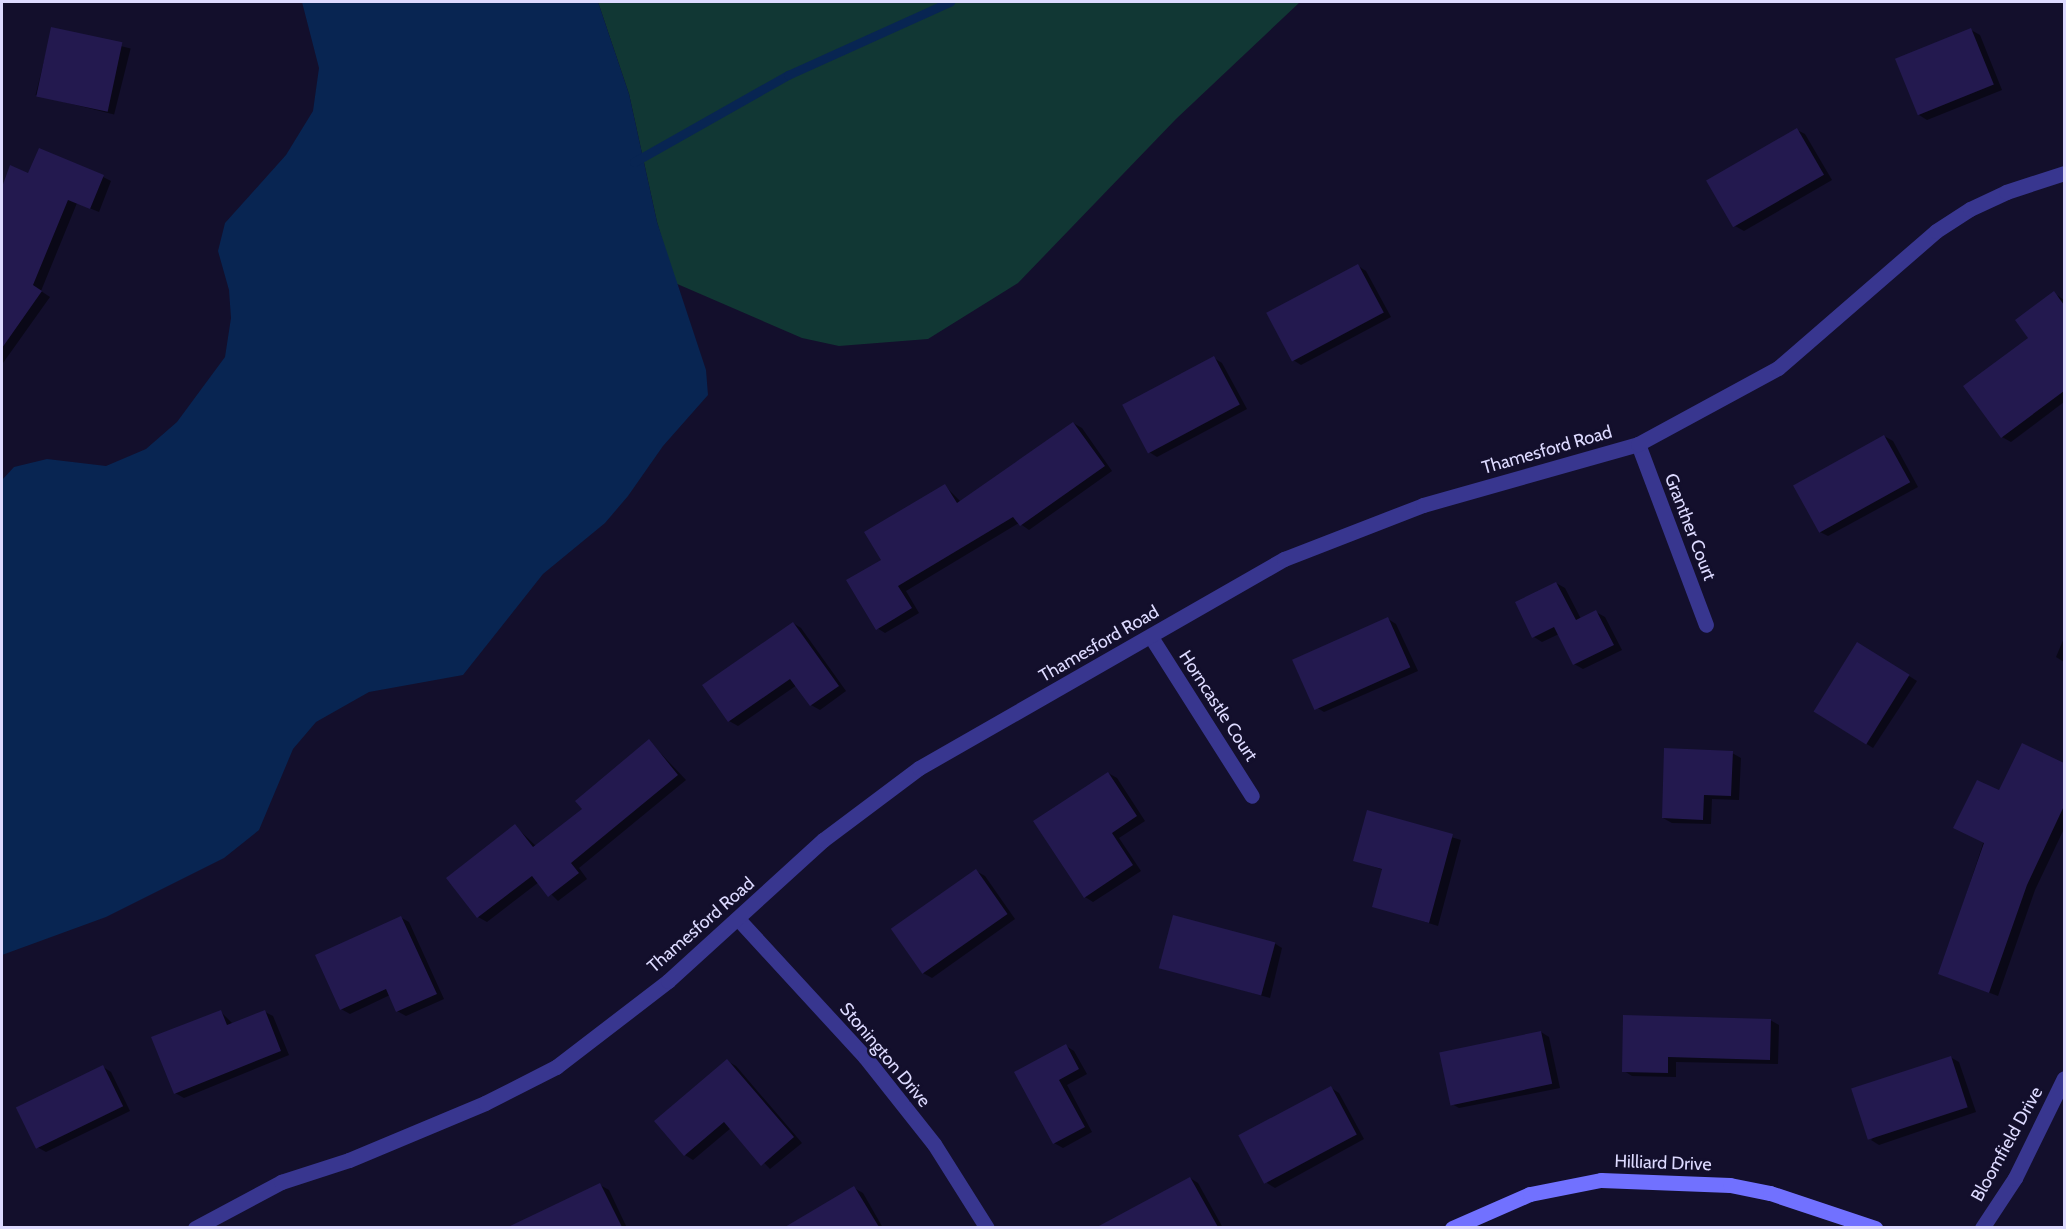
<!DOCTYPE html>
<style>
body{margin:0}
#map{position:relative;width:2066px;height:1229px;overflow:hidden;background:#130f2c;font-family:Cabin,sans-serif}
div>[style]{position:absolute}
.green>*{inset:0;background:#113734}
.water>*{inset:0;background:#082552}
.shadow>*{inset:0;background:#0007;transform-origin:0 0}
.stream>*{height:9px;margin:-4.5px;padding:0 4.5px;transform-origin:4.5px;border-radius:4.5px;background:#082552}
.building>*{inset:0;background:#23194f;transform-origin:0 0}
.street>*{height:15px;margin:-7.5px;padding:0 7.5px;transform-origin:7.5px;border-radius:7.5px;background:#38368f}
.secondary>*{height:15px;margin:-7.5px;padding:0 7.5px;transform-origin:7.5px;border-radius:7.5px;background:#7171ff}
span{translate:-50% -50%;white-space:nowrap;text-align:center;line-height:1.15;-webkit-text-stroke:5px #130f2c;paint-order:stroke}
.street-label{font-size:18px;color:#dddaff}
.frame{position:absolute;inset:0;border:3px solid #dddaff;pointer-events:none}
</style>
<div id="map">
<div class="green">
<div style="clip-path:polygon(598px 2px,1300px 2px,1176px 119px,1018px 283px,928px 339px,839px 346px,802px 338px,675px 283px,657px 222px,629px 94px)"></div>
</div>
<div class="water">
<div style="clip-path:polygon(302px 2px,598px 2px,629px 94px,657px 222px,706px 370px,708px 395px,663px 446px,628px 496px,605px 523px,543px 574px,463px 675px,369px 692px,316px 722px,293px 749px,259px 830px,224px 858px,106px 917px,2px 955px,2px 480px,14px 467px,47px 459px,106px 466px,146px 449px,177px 422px,225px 357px,231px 318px,229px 290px,218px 251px,225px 223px,286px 155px,313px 111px,319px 68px)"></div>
</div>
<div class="shadow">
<div style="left:52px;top:29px;width:81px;height:68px;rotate:14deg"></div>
<div style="clip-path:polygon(1971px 30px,1980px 35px,2002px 90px,1927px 120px,1919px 115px)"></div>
<div style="clip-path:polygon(1797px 130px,1805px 134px,1832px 180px,1744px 231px,1735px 226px)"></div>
<div style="clip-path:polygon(11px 167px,29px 175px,103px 177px,111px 181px,99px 212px,77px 203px,41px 291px,50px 297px,3px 363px,2px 249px,8px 240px,2px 237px,2px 191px)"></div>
<div style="clip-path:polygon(1358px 266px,1366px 271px,1391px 317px,1301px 365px,1293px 360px)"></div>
<div style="clip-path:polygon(2054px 293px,2064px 300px,2064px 402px,2011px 442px,2002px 437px,2030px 338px)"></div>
<div style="clip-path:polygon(1214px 358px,1222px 363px,1247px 409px,1157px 457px,1149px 452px)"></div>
<div style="clip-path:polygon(1073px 423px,1082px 428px,1112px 471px,1029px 530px,1019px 523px,906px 591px,919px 613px,885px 633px,877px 628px,883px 560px,945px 486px,961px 502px)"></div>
<div style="clip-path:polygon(1884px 436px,1893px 441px,1918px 487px,1828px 536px,1820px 532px)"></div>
<div style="clip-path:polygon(1556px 583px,1565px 588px,1581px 619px,1596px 612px,1605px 617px,1622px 650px,1583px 669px,1574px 664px,1559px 634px,1542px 642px,1534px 637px)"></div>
<div style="clip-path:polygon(1388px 619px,1396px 624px,1418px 671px,1324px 712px,1316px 707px)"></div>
<div style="clip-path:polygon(793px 623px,801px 628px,846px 691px,820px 710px,811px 705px,797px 685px,738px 726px,729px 721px,704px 686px)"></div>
<div style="clip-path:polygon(2064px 638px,2064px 662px,2056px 657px)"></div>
<div style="clip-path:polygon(1866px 649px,1917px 681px,1873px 748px,1815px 711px)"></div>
<div style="clip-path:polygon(649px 741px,686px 780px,579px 868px,587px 879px,558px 901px,539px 882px,487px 922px,478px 917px,448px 878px,515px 826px,537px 847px,584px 809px)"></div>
<div style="clip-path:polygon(2023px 745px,2064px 765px,2064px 829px,2035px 890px,1998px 996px,1940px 974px,2000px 792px)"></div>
<div style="clip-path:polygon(1732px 753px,1741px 758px,1739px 800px,1712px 799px,1711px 824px,1672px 823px,1663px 818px)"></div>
<div style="clip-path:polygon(1108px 773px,1117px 778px,1145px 821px,1119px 838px,1141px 871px,1093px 902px,1085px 897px)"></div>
<div style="clip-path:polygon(1368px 812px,1461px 840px,1438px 926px,1374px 906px,1383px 870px,1355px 860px)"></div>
<div style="clip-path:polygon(976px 871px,985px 876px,1015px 919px,932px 978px,923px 973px)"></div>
<div style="clip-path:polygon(400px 917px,409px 922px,444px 999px,406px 1016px,397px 1011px,390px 995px,350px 1014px,341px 1009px)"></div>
<div style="clip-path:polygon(1274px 943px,1282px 948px,1270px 998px,1161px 967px)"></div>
<div style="clip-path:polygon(220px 1011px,233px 1024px,265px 1012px,273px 1016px,289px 1055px,184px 1098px,175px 1093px)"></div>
<div style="clip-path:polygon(1770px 1020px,1779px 1025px,1778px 1064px,1676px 1062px,1676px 1077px,1632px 1076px,1624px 1071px)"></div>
<div style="clip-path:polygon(1541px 1032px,1549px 1037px,1560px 1088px,1459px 1108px,1450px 1103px)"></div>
<div style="clip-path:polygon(1066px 1046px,1074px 1051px,1087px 1074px,1067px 1085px,1092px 1132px,1063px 1148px,1054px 1143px,1016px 1073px)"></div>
<div style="clip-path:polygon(1950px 1057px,1959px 1062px,1976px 1112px,1879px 1145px,1871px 1140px)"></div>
<div style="clip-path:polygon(727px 1061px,736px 1066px,802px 1143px,770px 1169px,731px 1128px,693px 1160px,685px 1155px)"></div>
<div style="clip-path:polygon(103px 1067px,111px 1072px,130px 1111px,46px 1152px,37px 1147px)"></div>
<div style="clip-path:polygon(1331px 1088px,1339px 1093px,1364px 1139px,1275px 1188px,1267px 1183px)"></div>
<div style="clip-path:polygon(1190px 1178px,1198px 1183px,1223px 1228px,1101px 1228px)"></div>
<div style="clip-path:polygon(600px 1185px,609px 1190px,627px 1228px,517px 1228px)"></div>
<div style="clip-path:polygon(854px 1188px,863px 1193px,883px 1228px,796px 1228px,794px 1224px)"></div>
</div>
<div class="stream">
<div style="left:634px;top:162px;width:177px;rotate:-29.5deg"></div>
<div style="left:788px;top:75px;width:178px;rotate:-24.3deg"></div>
</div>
<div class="building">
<div style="left:51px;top:27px;width:73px;height:71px;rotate:12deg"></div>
<div style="left:1971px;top:28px;width:61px;height:82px;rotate:68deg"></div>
<div style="left:1797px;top:128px;width:54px;height:105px;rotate:60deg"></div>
<div style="clip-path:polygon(39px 148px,104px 175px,90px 209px,68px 200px,33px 285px,42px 291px,2px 348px,2px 187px,10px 165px,28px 173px)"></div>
<div style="left:1358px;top:264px;width:55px;height:104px;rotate:62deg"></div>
<div style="clip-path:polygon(2054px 291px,2064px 305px,2064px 391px,2001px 438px,1963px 386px,2028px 338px,2015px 320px)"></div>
<div style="left:1214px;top:356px;width:55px;height:104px;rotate:62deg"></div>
<div style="clip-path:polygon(1073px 422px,1105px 466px,1020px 526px,1013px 517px,898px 586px,912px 608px,876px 630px,846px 580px,881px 560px,864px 532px,945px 484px,957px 503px)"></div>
<div style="left:1884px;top:435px;width:54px;height:104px;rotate:61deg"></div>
<div style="clip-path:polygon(1556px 582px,1576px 620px,1596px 610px,1614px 645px,1573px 665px,1554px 627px,1532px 638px,1515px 602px)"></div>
<div style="left:1388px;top:617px;width:55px;height:105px;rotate:66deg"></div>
<div style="clip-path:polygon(793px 622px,839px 686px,810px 706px,790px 679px,728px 722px,702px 685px)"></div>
<div style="left:1857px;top:642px;width:62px;height:82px;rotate:32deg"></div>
<div style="clip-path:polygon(649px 739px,678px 775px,571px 863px,579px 873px,548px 897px,532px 876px,477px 918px,446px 878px,515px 824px,533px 847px,582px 809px,575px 801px)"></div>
<div style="clip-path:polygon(2022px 743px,2064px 763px,2064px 806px,2027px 885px,1989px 993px,1938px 974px,1984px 843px,1953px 828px,1977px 780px,1999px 790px)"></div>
<div style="clip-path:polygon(1664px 748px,1733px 751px,1731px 796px,1704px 795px,1703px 820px,1662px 818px)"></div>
<div style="clip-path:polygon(1108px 772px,1137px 816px,1112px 833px,1133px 865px,1084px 898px,1033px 821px)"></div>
<div style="clip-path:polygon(1367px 810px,1453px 834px,1429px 923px,1372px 907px,1382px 869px,1353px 861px)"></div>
<div style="left:976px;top:869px;width:55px;height:104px;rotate:55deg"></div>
<div style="left:1173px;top:915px;width:106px;height:55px;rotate:15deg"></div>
<div style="clip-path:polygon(401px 916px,437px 994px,396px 1012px,386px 989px,340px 1010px,315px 955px)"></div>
<div style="clip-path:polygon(221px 1010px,227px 1025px,265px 1010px,281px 1051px,174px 1094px,151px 1037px)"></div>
<div style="clip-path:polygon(1623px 1015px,1771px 1019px,1770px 1060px,1668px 1057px,1668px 1073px,1622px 1072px)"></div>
<div style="left:1541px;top:1031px;width:54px;height:104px;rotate:78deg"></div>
<div style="clip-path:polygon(1066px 1044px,1079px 1069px,1059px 1080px,1085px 1127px,1053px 1144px,1014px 1072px)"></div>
<div style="left:1951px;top:1056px;width:54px;height:105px;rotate:72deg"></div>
<div style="clip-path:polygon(727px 1059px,794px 1137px,761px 1166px,724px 1122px,684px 1156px,654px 1121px)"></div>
<div style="left:103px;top:1065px;width:46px;height:97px;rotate:64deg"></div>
<div style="left:1331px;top:1086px;width:55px;height:105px;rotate:62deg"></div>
<div style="clip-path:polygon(1190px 1177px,1218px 1227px,1097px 1227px)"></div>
<div style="clip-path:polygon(600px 1183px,622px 1227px,508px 1227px)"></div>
<div style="clip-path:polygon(854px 1186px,879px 1227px,785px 1227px)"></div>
</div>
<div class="street">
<div style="left:1638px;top:444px;width:193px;rotate:69.4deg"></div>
<div style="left:1151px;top:637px;width:188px;rotate:57.6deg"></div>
<div style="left:739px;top:920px;width:186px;rotate:47.4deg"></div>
<div style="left:865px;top:1057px;width:111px;rotate:51.6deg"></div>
<div style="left:934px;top:1144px;width:99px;rotate:57.8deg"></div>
<div style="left:195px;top:1228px;width:98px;rotate:-28.1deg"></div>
<div style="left:281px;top:1182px;width:71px;rotate:-17.9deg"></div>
<div style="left:349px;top:1160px;width:147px;rotate:-22.7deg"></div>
<div style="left:485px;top:1103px;width:80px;rotate:-26.9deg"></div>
<div style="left:556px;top:1067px;width:141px;rotate:-37.5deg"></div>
<div style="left:668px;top:981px;width:210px;rotate:-42.3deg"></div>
<div style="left:823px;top:840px;width:120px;rotate:-36.9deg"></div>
<div style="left:919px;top:768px;width:421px;rotate:-29.8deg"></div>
<div style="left:1284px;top:559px;width:149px;rotate:-21.2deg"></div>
<div style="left:1423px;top:505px;width:223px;rotate:-15.8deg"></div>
<div style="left:1638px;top:444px;width:159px;rotate:-28.5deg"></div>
<div style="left:1778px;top:368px;width:209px;rotate:-40.9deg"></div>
<div style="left:1936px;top:231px;width:40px;rotate:-32.9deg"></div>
<div style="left:1970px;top:209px;width:40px;rotate:-25deg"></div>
<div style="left:2006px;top:192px;width:61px;rotate:-18.1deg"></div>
<div style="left:1982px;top:1228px;width:60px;rotate:-56.6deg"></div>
<div style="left:2015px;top:1178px;width:111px;rotate:-63.9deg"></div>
</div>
<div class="secondary">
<div style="left:1452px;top:1228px;width:85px;rotate:-23.6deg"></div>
<div style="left:1530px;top:1194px;width:72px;rotate:-11.2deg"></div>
<div style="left:1601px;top:1180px;width:129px;rotate:2.2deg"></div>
<div style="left:1730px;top:1185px;width:41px;rotate:11.3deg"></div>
<div style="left:1770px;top:1193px;width:111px;rotate:18.4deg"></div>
</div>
<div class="street-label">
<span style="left:1547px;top:450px;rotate:-16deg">Thamesford Road</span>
<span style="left:1690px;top:527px;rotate:69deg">Granther Court</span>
<span style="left:1099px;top:644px;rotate:-30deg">Thamesford Road</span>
<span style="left:1218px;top:706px;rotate:57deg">Horncastle Court</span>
<span style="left:701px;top:925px;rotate:-41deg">Thamesford Road</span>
<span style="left:885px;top:1055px;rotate:50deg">Stonington Drive</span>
<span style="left:2007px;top:1144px;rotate:-61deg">Bloomfield Drive</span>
<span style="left:1663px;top:1163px;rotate:2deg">Hilliard Drive</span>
</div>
<div class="frame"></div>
</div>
